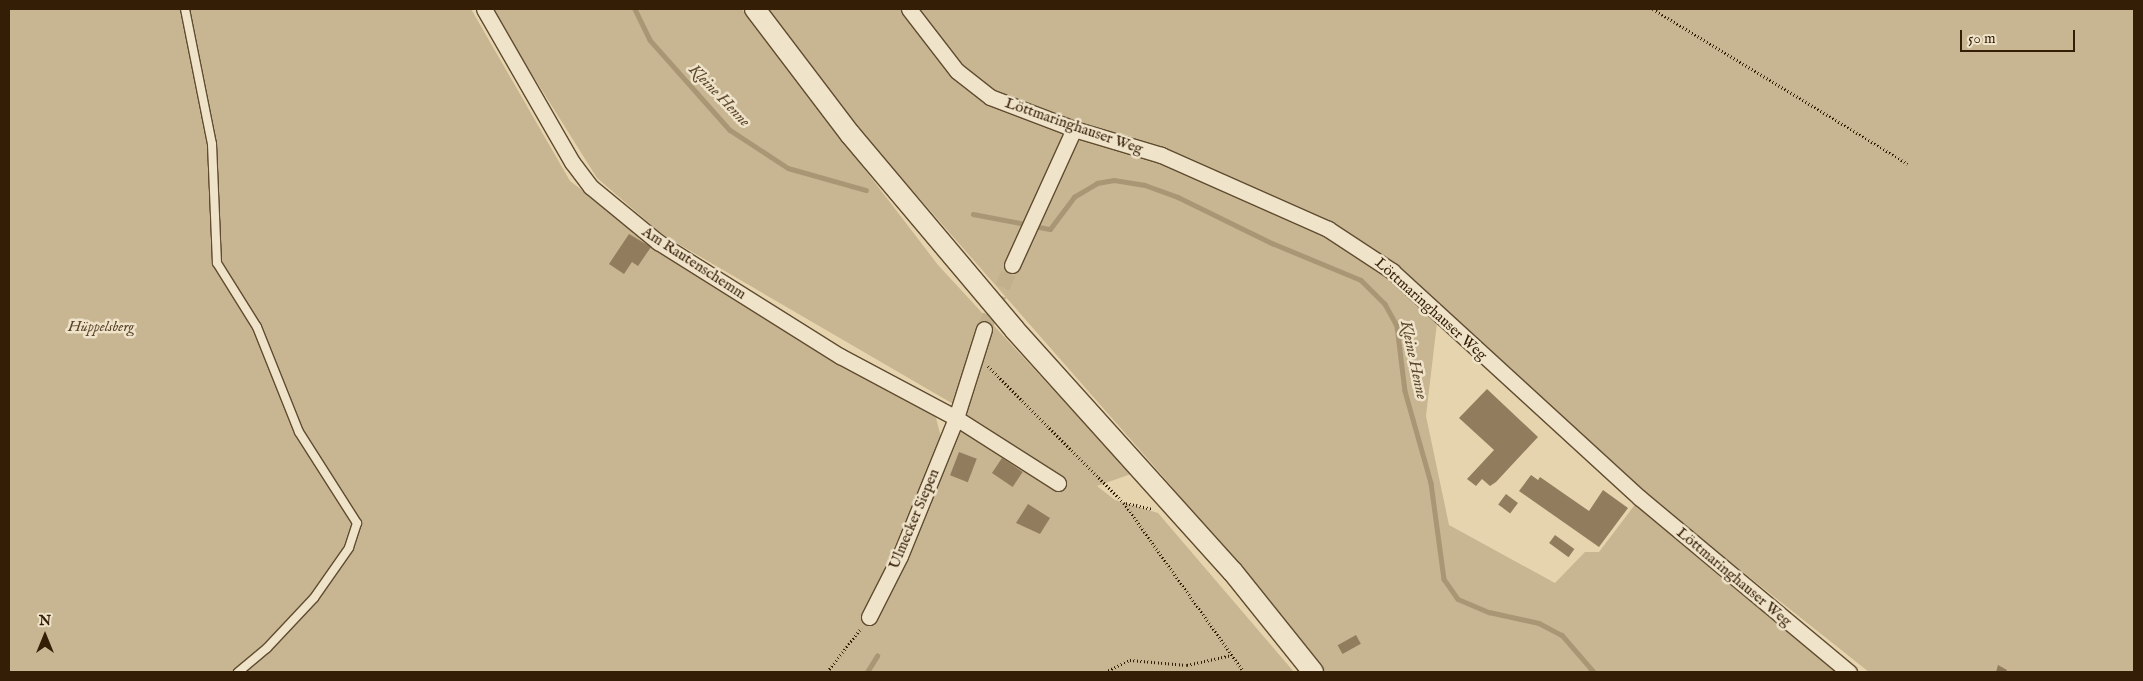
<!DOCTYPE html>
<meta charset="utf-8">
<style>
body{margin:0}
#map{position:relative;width:2143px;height:681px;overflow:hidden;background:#e6d4ae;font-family:"IM FELL English",serif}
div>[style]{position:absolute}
.green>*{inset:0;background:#c8b591}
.stream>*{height:4.5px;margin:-2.25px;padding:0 2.25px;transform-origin:2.25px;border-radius:2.25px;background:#a99675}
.building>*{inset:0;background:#917d5d;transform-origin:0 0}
.minor-tunnel>*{height:15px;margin-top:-7.5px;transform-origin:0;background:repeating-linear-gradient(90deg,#c2b08c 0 15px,transparent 0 23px)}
.path>*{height:2.5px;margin-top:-1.25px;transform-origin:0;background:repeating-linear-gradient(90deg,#341e06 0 1px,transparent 0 3.5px)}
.roads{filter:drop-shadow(1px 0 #604c30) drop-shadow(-1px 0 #604c30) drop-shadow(0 1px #604c30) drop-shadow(0 -1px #604c30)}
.service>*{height:8px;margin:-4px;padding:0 4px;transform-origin:4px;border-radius:4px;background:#efe3ca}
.minor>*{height:15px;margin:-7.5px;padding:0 7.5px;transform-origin:7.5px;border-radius:7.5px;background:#efe3ca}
.secondary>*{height:20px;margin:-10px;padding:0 10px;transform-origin:10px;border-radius:10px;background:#efe3ca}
span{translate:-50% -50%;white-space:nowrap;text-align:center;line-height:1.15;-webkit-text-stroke:5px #efe3ca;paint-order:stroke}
.street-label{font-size:15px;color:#341e06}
.park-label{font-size:15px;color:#594429;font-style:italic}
.water-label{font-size:16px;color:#5d482d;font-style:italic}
.frame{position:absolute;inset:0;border:10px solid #341e06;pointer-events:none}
.north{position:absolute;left:20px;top:611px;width:50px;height:50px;-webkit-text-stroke:4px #efe3ca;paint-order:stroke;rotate:0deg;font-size:14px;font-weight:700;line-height:20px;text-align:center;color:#341e06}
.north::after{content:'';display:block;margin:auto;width:18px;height:22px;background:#341e06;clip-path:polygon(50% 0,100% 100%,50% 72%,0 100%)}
.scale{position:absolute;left:1960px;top:30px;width:115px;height:22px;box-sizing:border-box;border:2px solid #341e06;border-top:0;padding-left:6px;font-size:15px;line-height:18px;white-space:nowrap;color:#341e06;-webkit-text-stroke:4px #efe3ca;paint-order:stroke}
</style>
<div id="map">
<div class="green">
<div style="clip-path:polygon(9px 9px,471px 9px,570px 181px,641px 235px,935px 414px,942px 441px,905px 563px,967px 412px,663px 235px,597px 178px,491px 9px,742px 9px,938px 265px,1131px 474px,1097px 486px,1115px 500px,1158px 513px,1294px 672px,9px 672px)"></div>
<div style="clip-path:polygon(767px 9px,2134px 9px,2134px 672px,1869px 672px,1569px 434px,1438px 314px,1426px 416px,1449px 525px,1555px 583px,1585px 552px,1599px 552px,1640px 498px,1835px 672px,1323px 672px,1282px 618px,1160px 473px,870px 142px)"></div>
</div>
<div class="stream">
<div style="left:635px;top:9px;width:34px;rotate:64deg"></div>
<div style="left:650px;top:40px;width:120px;rotate:48.4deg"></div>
<div style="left:730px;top:130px;width:69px;rotate:33.2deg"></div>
<div style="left:788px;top:168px;width:81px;rotate:15.8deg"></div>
<div style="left:973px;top:214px;width:54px;rotate:10.7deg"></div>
<div style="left:1034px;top:226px;width:16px;rotate:11deg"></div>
<div style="left:1050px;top:229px;width:40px;rotate:-53deg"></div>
<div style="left:1074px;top:197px;width:27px;rotate:-31deg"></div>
<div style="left:1097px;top:183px;width:17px;rotate:-10deg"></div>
<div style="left:1114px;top:180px;width:31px;rotate:9deg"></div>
<div style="left:1145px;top:185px;width:35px;rotate:20deg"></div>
<div style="left:1178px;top:197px;width:105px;rotate:26.1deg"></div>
<div style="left:1272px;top:243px;width:96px;rotate:22.6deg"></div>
<div style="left:1361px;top:280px;width:34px;rotate:45deg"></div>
<div style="left:1385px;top:304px;width:25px;rotate:61deg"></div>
<div style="left:1397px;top:326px;width:65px;rotate:83deg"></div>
<div style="left:1405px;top:391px;width:96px;rotate:74.2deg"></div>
<div style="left:1431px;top:483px;width:97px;rotate:82.3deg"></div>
<div style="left:1444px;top:579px;width:24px;rotate:55deg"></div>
<div style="left:1458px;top:599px;width:34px;rotate:23deg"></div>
<div style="left:1489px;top:612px;width:51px;rotate:12.4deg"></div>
<div style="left:1539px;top:623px;width:26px;rotate:28deg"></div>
<div style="left:1562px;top:635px;width:49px;rotate:49.1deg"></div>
<div style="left:867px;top:672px;width:19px;rotate:-58deg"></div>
</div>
<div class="building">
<div style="clip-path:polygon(629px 234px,651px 247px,638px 266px,632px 262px,624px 274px,609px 264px)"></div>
<div style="clip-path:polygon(1487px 389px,1538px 437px,1496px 482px,1490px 486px,1482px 479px,1476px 486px,1467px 479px,1494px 450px,1459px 418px)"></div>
<div style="left:959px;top:452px;width:19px;height:25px;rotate:21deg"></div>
<div style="left:1002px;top:458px;width:25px;height:18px;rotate:34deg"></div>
<div style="clip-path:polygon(1531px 475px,1538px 480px,1540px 477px,1589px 511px,1603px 490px,1628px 508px,1599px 547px,1519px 491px)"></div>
<div style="left:1506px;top:494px;width:15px;height:13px;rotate:37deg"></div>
<div style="clip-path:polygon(1028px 504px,1050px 518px,1040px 534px,1016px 523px)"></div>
<div style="left:1555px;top:535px;width:24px;height:10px;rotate:36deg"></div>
<div style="left:1356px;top:635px;width:10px;height:21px;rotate:61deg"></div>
<div style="clip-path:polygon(1998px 665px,2007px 670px,2006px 672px,1996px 672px)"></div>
</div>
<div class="minor-tunnel">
<div style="left:984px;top:329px;width:70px;rotate:-66.4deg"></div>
</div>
<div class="path">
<div style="left:1653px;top:9px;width:298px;rotate:31.3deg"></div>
<div style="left:988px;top:366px;width:193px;rotate:45.2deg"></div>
<div style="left:1124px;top:503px;width:207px;rotate:54.6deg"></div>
<div style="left:1126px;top:503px;width:27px;rotate:13deg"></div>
<div style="left:827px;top:672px;width:56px;rotate:-52.3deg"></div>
<div style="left:1105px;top:672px;width:28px;rotate:-26deg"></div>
<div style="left:1130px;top:660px;width:57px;rotate:5deg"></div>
<div style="left:1187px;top:665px;width:46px;rotate:-12.5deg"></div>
</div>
<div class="roads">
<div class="service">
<div style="left:185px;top:9px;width:138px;rotate:78.7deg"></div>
<div style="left:212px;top:144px;width:119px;rotate:87.6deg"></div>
<div style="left:217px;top:263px;width:75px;rotate:58deg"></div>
<div style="left:257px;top:327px;width:113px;rotate:68.2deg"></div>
<div style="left:299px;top:432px;width:108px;rotate:57.5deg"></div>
<div style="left:357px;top:523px;width:26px;rotate:108deg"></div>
<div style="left:349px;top:548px;width:61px;rotate:125deg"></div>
<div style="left:314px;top:598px;width:69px;rotate:133.2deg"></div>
<div style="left:267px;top:648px;width:38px;rotate:140deg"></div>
</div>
<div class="minor">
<div style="left:484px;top:9px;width:177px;rotate:60.1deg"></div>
<div style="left:572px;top:162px;width:31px;rotate:53deg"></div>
<div style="left:591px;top:187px;width:87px;rotate:39.4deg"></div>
<div style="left:658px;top:242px;width:215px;rotate:32.1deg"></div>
<div style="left:840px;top:356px;width:132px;rotate:28.1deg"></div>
<div style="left:956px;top:418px;width:93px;rotate:-72.5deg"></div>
<div style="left:909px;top:9px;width:78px;rotate:52.3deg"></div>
<div style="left:957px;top:71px;width:42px;rotate:38.2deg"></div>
<div style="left:990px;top:97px;width:90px;rotate:20.9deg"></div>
<div style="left:1074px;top:129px;width:91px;rotate:16.6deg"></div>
<div style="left:1161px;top:155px;width:183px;rotate:23.9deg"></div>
<div style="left:1328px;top:229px;width:77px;rotate:33.3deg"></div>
<div style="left:1392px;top:271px;width:336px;rotate:42.5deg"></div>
<div style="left:1640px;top:498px;width:272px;rotate:39.8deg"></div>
<div style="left:1012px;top:265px;width:149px;rotate:-65.5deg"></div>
<div style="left:869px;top:617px;width:68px;rotate:-63.1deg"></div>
<div style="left:900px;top:556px;width:149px;rotate:-67.9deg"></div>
<div style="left:956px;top:418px;width:121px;rotate:32.5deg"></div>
</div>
<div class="secondary">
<div style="left:755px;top:9px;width:157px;rotate:52.8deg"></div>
<div style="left:850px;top:134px;width:255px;rotate:49.9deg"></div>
<div style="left:1014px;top:329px;width:327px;rotate:48deg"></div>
<div style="left:1233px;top:572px;width:128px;rotate:51.3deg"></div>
</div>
</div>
<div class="street-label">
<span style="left:1074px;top:126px;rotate:19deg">Löttmaringhauser Weg</span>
<span style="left:694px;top:263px;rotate:33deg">Am Rautenschemm</span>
<span style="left:1431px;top:309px;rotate:42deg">Löttmaringhauser Weg</span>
<span style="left:914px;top:519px;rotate:-67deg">Ulmecker Siepen</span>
<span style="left:1734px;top:577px;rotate:40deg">Löttmaringhauser Weg</span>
</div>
<div class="park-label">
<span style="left:101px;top:327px">Hüppelsberg</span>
</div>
<div class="water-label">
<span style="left:719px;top:96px;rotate:46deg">Kleine Henne</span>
<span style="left:1413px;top:360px;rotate:78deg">Kleine Henne</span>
</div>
<div class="frame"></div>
<div class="north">N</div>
<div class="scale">50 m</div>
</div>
